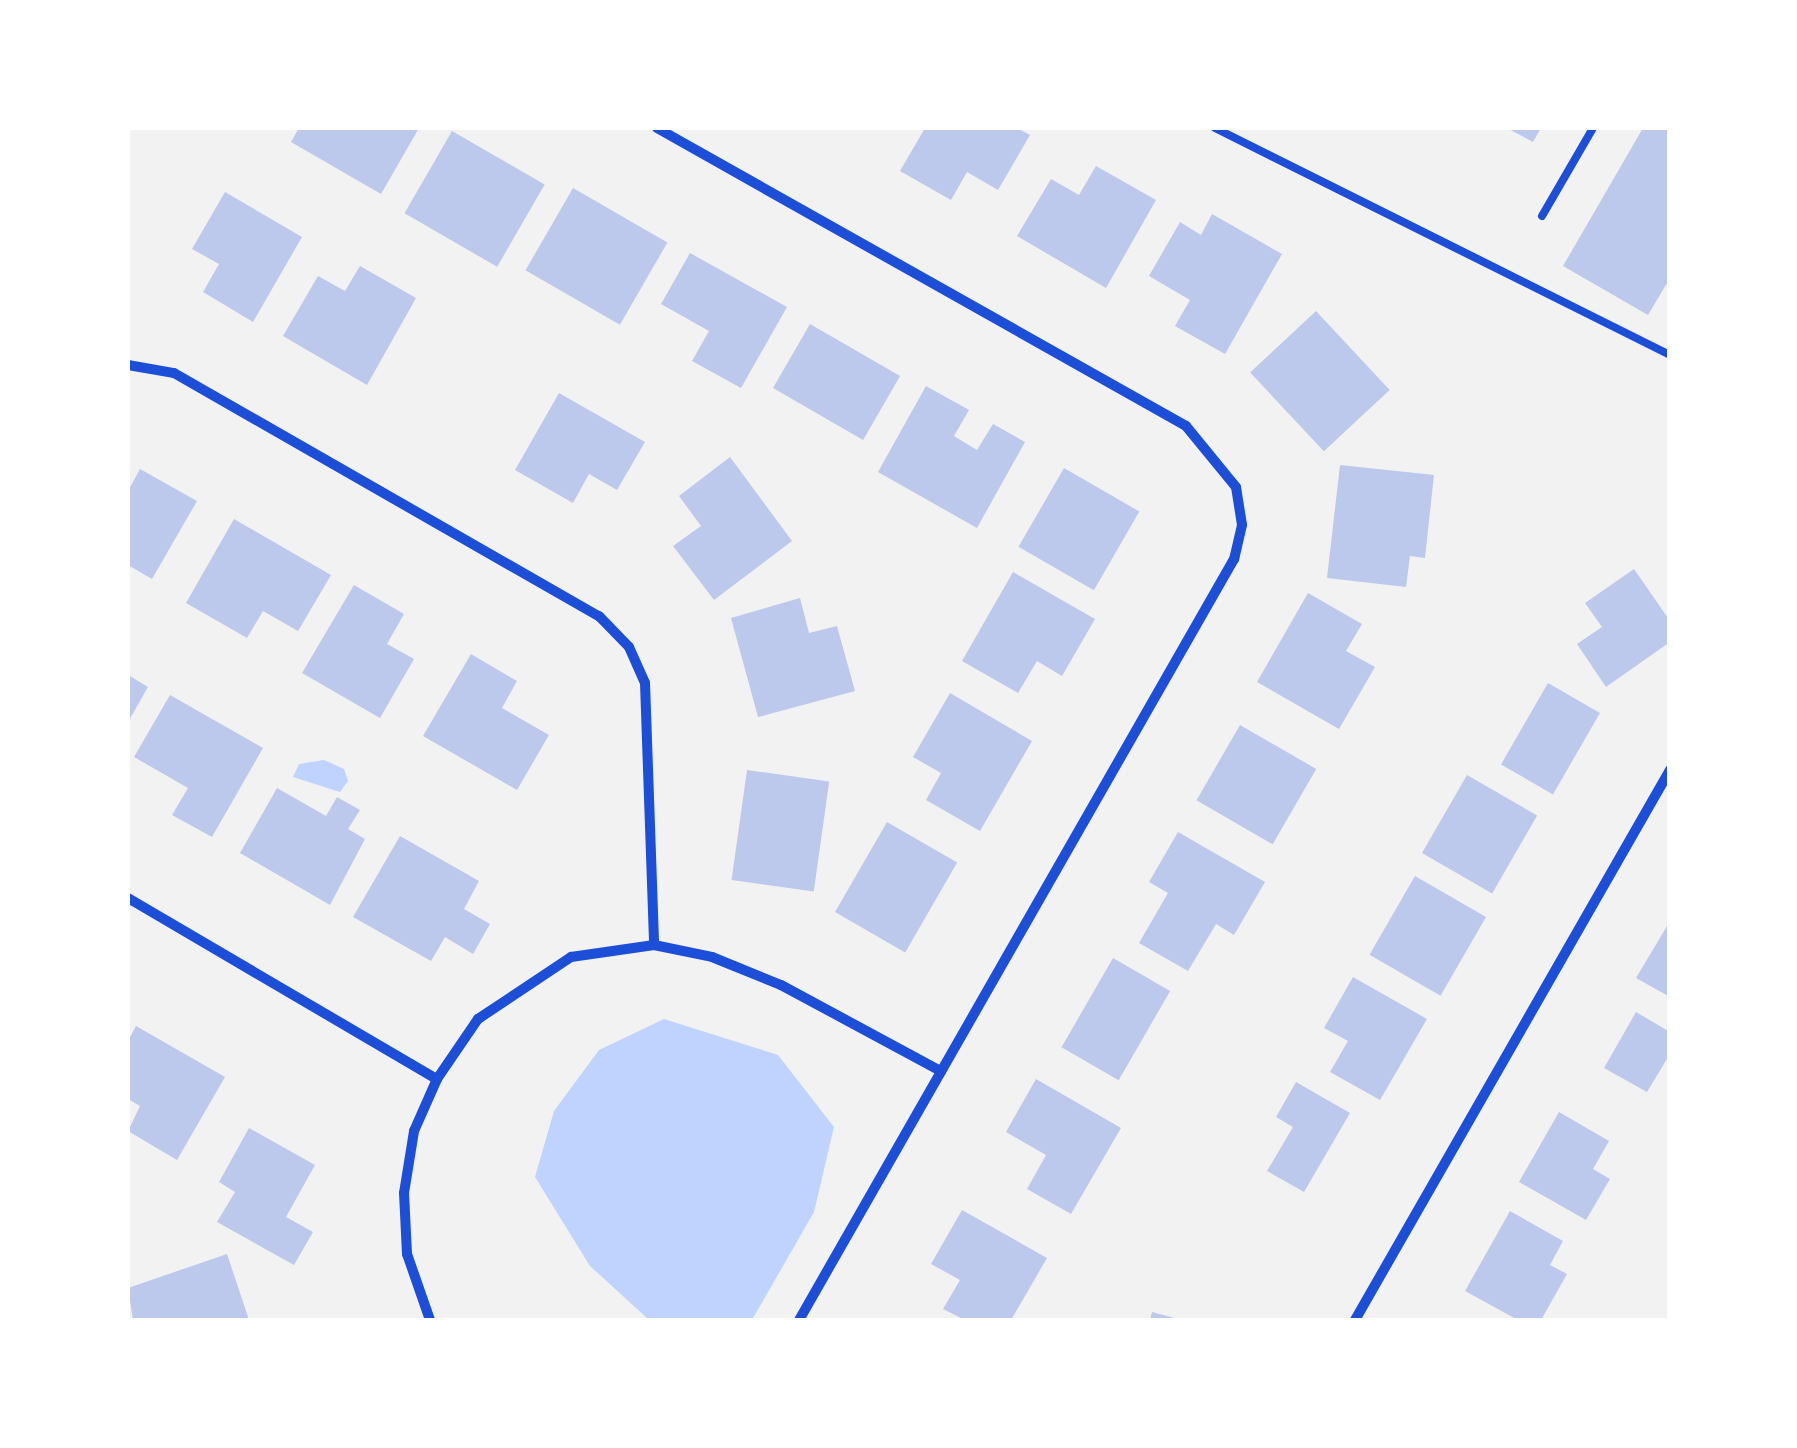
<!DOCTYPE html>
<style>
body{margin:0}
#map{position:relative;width:1797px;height:1448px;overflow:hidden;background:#f2f2f2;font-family:"Noto Sans",sans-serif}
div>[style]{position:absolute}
.water>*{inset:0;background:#bfd3fe}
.building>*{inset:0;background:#bdc9ec;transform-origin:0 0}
.service>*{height:8px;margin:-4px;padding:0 4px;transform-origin:4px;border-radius:4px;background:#1d4ed8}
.minor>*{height:10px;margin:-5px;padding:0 5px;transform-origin:5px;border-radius:5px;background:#1d4ed8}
span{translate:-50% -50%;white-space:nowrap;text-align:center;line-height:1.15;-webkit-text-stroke:9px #fff;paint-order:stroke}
.frame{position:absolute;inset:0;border:130px solid #fff;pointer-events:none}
</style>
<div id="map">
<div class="water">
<div style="clip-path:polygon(324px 760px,344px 769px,348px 781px,340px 792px,293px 777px,299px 764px)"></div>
<div style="clip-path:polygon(664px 1019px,778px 1055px,834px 1127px,814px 1212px,752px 1320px,647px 1318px,590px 1266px,535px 1177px,554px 1111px,599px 1050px)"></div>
</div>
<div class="building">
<div style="clip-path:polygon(299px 128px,419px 128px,381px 194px,291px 142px)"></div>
<div style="clip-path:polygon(925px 128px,1017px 128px,1030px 135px,998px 190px,967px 172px,951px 200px,900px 171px)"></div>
<div style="clip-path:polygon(1507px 128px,1541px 128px,1533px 142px)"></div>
<div style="clip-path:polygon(1643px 128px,1670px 128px,1670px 278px,1648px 315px,1563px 266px)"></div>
<div style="left:452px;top:131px;width:107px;height:95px;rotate:30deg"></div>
<div style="clip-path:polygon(1096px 166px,1156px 200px,1106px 288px,1017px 236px,1051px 179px,1079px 195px)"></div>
<div style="left:573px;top:188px;width:109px;height:95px;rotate:30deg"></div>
<div style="clip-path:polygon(225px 192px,302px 237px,253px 322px,203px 292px,219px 264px,192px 249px)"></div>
<div style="clip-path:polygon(1212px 214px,1282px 254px,1225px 354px,1175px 326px,1190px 300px,1149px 276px,1180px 222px,1201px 235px)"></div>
<div style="clip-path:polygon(690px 253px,787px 307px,741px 388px,692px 361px,709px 331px,661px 304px)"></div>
<div style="clip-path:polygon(360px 266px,416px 298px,367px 385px,283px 336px,318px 276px,345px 291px)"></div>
<div style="left:1316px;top:311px;width:108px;height:90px;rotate:47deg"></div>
<div style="left:810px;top:324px;width:104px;height:74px;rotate:30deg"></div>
<div style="clip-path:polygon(926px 386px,969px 410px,954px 436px,977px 450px,993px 424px,1025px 442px,977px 528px,878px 472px)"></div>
<div style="clip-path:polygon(559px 393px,645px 442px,617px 490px,589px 474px,573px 503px,515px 470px)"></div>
<div style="clip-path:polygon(730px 457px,792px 541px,714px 600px,673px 546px,701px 526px,679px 496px)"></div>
<div style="clip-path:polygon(1340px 465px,1434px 475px,1425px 558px,1410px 556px,1406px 587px,1327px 578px)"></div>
<div style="left:1064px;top:468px;width:87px;height:91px;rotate:30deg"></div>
<div style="clip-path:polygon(140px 469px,197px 501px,152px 579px,128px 565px,128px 491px)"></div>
<div style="clip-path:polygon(234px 519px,331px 575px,298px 631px,263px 611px,247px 638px,186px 603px)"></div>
<div style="clip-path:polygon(1634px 569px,1670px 621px,1670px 642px,1606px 687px,1577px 644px,1602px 627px,1585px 603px)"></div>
<div style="clip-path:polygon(1013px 572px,1095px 619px,1062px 676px,1037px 661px,1018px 693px,962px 661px)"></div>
<div style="clip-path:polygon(354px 585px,404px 614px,387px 644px,414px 659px,380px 718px,302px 673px)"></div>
<div style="clip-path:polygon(1308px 593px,1362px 624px,1346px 651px,1375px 667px,1339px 729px,1257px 682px)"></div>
<div style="clip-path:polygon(800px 598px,809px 633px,837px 626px,855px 691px,758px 717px,731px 618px)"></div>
<div style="clip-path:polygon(471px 654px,517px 681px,502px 708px,549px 735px,517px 790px,423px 736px)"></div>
<div style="clip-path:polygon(128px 675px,148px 687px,128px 722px)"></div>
<div style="left:1548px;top:683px;width:60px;height:94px;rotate:30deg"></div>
<div style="clip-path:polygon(950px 693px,1032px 741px,980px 831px,926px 800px,941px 773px,913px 757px)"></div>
<div style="clip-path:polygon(170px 695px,263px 748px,212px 837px,172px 815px,188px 788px,134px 757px)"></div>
<div style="left:1240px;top:725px;width:88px;height:87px;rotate:30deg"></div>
<div style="left:747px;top:770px;width:83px;height:111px;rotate:8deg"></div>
<div style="left:1467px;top:775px;width:81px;height:90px;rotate:30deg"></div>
<div style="clip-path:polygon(277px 788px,326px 816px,337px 797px,360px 810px,348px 829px,365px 839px,330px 905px,240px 853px)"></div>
<div style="left:887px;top:822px;width:81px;height:104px;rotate:30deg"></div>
<div style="clip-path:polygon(1178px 832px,1265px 882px,1234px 935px,1216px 924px,1188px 971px,1139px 943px,1168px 893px,1149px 882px)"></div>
<div style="clip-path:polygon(400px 836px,479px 881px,464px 909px,490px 924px,473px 954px,445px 937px,431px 961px,353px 917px)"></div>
<div style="left:1415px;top:876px;width:82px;height:91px;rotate:30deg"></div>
<div style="clip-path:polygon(1670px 921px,1670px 997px,1636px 978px)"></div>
<div style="left:1113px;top:958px;width:66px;height:103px;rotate:30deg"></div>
<div style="clip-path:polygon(1353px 977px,1427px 1019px,1380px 1100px,1330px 1072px,1348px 1041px,1324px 1028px)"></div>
<div style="clip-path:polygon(1636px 1012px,1670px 1032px,1670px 1054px,1647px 1092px,1604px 1068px)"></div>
<div style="clip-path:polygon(136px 1026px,225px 1077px,177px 1160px,128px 1131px,140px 1106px,128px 1099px,128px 1041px)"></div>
<div style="clip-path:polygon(1036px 1079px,1121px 1128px,1071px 1214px,1027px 1189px,1046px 1155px,1006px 1132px)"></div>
<div style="clip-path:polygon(1296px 1082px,1350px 1113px,1304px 1192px,1267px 1171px,1293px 1127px,1276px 1117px)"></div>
<div style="clip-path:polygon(1559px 1112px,1609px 1141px,1593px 1169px,1610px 1179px,1586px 1220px,1519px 1182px)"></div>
<div style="clip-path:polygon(249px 1128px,315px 1165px,286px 1217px,313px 1232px,294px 1265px,217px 1222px,235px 1192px,219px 1182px)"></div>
<div style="clip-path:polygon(962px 1210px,1047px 1258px,1011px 1320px,965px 1320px,943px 1309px,960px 1280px,931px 1264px)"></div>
<div style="clip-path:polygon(1510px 1211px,1563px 1241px,1550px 1265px,1567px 1274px,1541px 1320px,1518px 1320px,1465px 1291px)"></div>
<div style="clip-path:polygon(227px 1254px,249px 1320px,133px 1320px,128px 1288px)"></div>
<div style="clip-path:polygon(1152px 1312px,1178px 1319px,1178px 1320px,1150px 1320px)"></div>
</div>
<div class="service">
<div style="left:1215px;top:128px;width:508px;rotate:26.51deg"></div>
<div style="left:1542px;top:216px;width:102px;rotate:-59.9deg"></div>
</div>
<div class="minor">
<div style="left:657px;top:128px;width:607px;rotate:29.39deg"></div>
<div style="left:1186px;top:426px;width:79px;rotate:50.7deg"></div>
<div style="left:1236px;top:487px;width:38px;rotate:81deg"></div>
<div style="left:1242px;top:525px;width:35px;rotate:103deg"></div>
<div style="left:1234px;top:559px;width:877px;rotate:119.75deg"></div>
<div style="left:128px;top:365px;width:47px;rotate:9.9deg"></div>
<div style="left:174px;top:373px;width:490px;rotate:29.8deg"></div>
<div style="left:599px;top:616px;width:43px;rotate:45.9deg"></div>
<div style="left:629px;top:647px;width:39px;rotate:66deg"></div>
<div style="left:645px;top:683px;width:262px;rotate:88deg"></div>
<div style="left:128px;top:898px;width:358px;rotate:30.4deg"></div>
<div style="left:430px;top:1320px;width:70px;rotate:-109.2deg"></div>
<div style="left:407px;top:1254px;width:61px;rotate:-92.8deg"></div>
<div style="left:404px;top:1193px;width:63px;rotate:-80.8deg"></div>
<div style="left:414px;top:1131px;width:57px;rotate:-66.1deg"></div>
<div style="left:437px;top:1079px;width:73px;rotate:-55.7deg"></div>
<div style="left:478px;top:1019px;width:112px;rotate:-33.7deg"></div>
<div style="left:571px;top:957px;width:84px;rotate:-8.2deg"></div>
<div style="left:654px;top:945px;width:59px;rotate:11.7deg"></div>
<div style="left:712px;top:957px;width:74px;rotate:22.1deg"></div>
<div style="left:781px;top:985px;width:182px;rotate:28.3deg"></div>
<div style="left:1355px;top:1320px;width:634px;rotate:-60.2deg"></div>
</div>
<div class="frame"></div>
</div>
